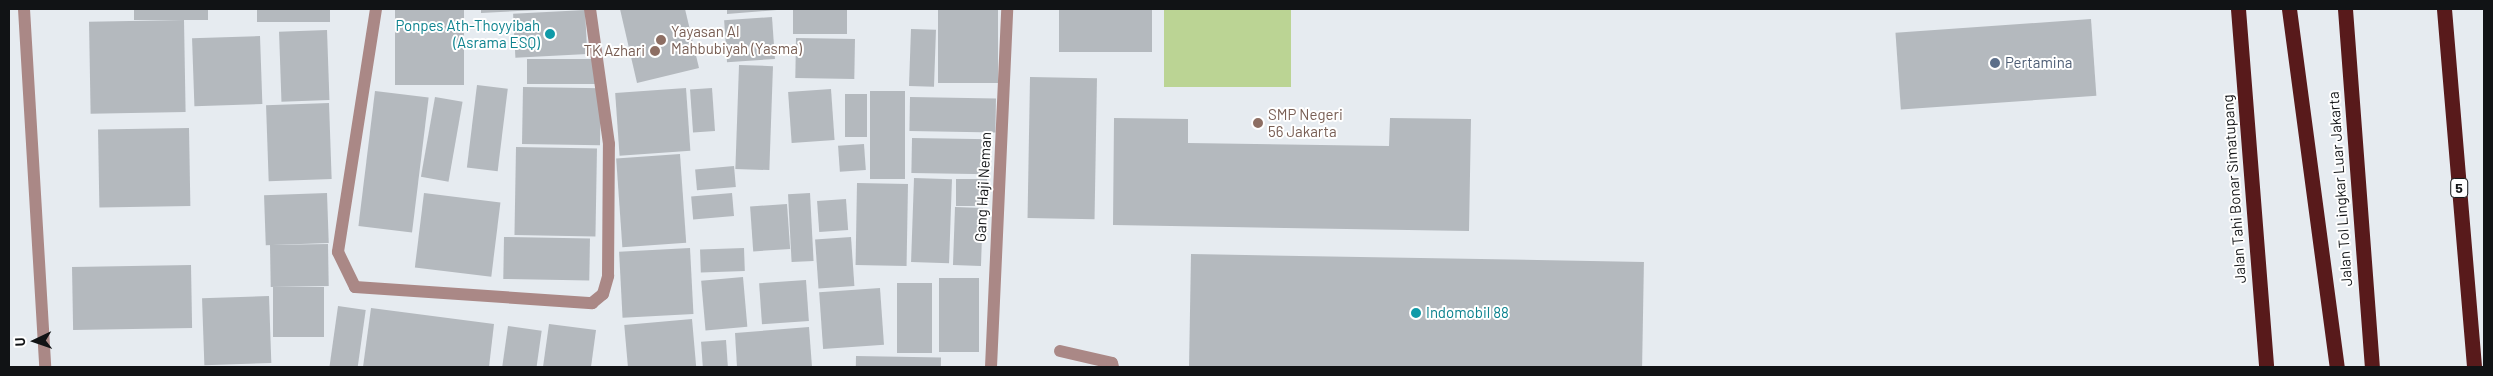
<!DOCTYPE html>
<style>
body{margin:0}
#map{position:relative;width:2493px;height:376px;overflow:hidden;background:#e6ebf0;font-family:Barlow,sans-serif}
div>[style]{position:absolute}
.green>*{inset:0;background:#bbd494;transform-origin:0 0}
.building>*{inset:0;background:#b4b9be;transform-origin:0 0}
.lane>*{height:12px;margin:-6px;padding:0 6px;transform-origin:6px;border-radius:6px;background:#aa8886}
.street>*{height:12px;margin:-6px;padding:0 6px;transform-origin:6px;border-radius:6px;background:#aa8886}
.highway>*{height:15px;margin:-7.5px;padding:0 7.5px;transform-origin:7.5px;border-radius:7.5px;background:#581a1b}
.dots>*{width:14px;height:14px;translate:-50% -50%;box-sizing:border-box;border:2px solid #fff;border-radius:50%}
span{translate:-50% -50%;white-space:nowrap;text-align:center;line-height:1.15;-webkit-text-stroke:4px #fff;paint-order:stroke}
.shield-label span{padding:1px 4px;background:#fff;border:1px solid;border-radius:4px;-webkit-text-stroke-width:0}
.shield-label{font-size:14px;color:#111315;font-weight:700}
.culture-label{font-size:15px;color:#0d838f}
.right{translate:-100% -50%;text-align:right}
.left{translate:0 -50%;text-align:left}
.education-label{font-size:15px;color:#785e54}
.service-label{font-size:15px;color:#4e5e75}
.street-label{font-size:15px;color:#111315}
.frame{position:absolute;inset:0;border:10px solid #111315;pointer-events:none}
.north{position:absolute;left:10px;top:316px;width:50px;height:50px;-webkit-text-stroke:4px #fff;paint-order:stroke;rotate:267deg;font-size:14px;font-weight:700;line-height:20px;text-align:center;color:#111315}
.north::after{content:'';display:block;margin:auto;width:18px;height:22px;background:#111315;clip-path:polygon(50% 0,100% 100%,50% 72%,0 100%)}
</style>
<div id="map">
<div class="green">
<div style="left:1164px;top:9px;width:127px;height:78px"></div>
</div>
<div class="building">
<div style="left:134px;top:9px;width:74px;height:11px"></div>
<div style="left:257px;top:9px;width:73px;height:13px"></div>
<div style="left:395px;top:9px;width:69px;height:76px"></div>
<div style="clip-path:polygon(481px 9px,538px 9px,538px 10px,481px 13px)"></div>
<div style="clip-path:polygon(620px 9px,685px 9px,699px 68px,637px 83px)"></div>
<div style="clip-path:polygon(727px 9px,777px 9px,777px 10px,727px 14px)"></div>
<div style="left:793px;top:9px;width:54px;height:25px"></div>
<div style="left:938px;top:9px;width:60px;height:74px"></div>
<div style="left:1059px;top:9px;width:93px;height:43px"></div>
<div style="left:585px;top:10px;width:44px;height:72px;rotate:87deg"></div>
<div style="left:772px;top:17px;width:42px;height:48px;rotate:86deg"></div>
<div style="left:2091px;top:19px;width:77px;height:196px;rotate:86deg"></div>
<div style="left:184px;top:20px;width:92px;height:95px;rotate:89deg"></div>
<div style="left:911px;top:29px;width:25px;height:57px;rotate:2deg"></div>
<div style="left:327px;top:30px;width:70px;height:48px;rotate:88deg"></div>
<div style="left:260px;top:36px;width:68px;height:68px;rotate:88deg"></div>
<div style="left:796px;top:38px;width:59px;height:40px;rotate:1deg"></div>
<div style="left:527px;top:59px;width:68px;height:25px"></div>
<div style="left:739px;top:65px;width:34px;height:104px;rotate:2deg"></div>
<div style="left:1030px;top:77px;width:67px;height:141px;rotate:1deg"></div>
<div style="left:477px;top:85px;width:31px;height:83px;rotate:7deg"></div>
<div style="left:523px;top:87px;width:78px;height:57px;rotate:1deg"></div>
<div style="left:686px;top:88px;width:63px;height:71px;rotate:86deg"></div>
<div style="left:712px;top:88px;width:43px;height:22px;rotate:86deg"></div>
<div style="left:831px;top:89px;width:51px;height:43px;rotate:86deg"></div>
<div style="left:375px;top:91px;width:54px;height:136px;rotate:7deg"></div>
<div style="left:870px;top:91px;width:35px;height:88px"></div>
<div style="left:845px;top:94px;width:22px;height:43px"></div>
<div style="left:435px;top:97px;width:28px;height:81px;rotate:10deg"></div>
<div style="left:910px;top:97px;width:86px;height:34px;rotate:1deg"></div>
<div style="left:329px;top:103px;width:76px;height:63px;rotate:88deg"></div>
<div style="clip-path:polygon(1114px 118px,1188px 119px,1188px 143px,1389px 146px,1390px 118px,1471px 119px,1469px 231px,1113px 225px)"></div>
<div style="left:189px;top:128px;width:78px;height:91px;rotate:89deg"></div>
<div style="left:912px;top:138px;width:78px;height:35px;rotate:1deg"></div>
<div style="left:864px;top:144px;width:26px;height:26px;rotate:86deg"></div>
<div style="left:516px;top:147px;width:81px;height:88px;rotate:1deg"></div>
<div style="left:680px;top:154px;width:89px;height:64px;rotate:86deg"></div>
<div style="left:734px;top:166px;width:21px;height:39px;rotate:85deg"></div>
<div style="left:914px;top:178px;width:38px;height:84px;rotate:2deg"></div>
<div style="left:956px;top:179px;width:31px;height:27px"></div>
<div style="left:857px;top:183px;width:51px;height:82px;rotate:1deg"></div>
<div style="left:327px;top:193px;width:50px;height:63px;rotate:88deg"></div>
<div style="left:424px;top:193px;width:77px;height:75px;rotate:7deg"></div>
<div style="left:732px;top:193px;width:23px;height:41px;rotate:85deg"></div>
<div style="left:810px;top:193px;width:68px;height:22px;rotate:87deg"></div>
<div style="left:846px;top:199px;width:31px;height:29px;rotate:86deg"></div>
<div style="left:787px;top:204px;width:45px;height:37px;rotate:86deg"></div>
<div style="left:955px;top:207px;width:28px;height:58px;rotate:2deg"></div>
<div style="left:504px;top:237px;width:86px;height:42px;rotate:1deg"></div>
<div style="left:851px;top:237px;width:49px;height:36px;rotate:86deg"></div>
<div style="left:328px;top:244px;width:42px;height:58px;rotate:89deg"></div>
<div style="left:690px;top:248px;width:66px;height:71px;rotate:87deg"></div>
<div style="left:744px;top:248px;width:23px;height:44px;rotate:88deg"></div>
<div style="left:1191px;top:254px;width:453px;height:113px;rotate:1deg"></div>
<div style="left:191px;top:265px;width:63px;height:119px;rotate:89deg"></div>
<div style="left:743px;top:277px;width:50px;height:42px;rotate:85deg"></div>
<div style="left:939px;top:278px;width:40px;height:74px"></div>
<div style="left:806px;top:280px;width:41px;height:47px;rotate:86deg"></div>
<div style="left:897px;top:283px;width:35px;height:70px"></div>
<div style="left:324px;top:287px;width:50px;height:51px;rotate:90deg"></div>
<div style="left:880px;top:288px;width:57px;height:61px;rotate:86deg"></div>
<div style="left:269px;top:296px;width:67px;height:67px;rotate:88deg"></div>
<div style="left:338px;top:306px;width:28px;height:62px;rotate:8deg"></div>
<div style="clip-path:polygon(371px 308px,494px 324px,489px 367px,363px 367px)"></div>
<div style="left:692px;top:319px;width:48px;height:68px;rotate:85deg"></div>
<div style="clip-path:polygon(549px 324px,596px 330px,591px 367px,543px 367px)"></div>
<div style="left:508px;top:326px;width:34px;height:41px;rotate:8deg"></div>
<div style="clip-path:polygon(809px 327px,812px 367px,737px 367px,735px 333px)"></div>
<div style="left:726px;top:340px;width:27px;height:25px;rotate:86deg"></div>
<div style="left:856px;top:356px;width:85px;height:11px;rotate:1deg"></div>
</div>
<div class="lane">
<div style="left:1060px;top:351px;width:53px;rotate:13deg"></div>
<div style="left:1112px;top:363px;width:4px;rotate:76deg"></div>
</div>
<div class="street">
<div style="left:24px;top:9px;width:359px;rotate:86.6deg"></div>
<div style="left:376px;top:9px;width:246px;rotate:98.9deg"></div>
<div style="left:338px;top:252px;width:39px;rotate:64deg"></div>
<div style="left:355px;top:287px;width:238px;rotate:3.9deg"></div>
<div style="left:592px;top:303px;width:14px;rotate:-39deg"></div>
<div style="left:603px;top:294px;width:19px;rotate:-74deg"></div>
<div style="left:608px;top:276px;width:132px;rotate:-89.6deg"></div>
<div style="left:609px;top:144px;width:136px;rotate:-98deg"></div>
<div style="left:991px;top:367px;width:358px;rotate:-87.4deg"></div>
</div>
<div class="highway">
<div style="left:2238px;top:9px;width:359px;rotate:85.5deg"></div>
<div style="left:2289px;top:9px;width:361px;rotate:82.4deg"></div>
<div style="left:2345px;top:9px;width:359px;rotate:85.7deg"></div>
<div style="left:2444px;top:9px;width:359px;rotate:85.2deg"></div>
</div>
<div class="dots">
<div style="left:550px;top:34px;background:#0f9aa8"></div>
<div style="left:661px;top:40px;background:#8d6e63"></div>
<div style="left:655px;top:51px;background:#8d6e63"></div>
<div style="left:1995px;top:63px;background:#5c6f8a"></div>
<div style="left:1258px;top:123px;background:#8d6e63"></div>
<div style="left:1416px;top:313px;background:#0f9aa8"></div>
</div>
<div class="shield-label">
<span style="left:2459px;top:188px">5</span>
</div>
<div class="culture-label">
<span class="right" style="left:540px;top:34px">Ponpes Ath-Thoyyibah<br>(Asrama ESQ)</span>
<span class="left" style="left:1426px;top:313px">Indomobil 88</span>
</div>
<div class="education-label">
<span class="left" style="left:671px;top:40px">Yayasan Al<br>Mahbubiyah (Yasma)</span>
<span class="right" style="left:645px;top:51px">TK Azhari</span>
<span class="left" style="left:1268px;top:123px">SMP Negeri<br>56 Jakarta</span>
</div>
<div class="service-label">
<span class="left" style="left:2005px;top:63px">Pertamina</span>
</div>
<div class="street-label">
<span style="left:983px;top:187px;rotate:-87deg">Gang Haji Neman</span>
<span style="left:2234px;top:189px;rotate:-94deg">Jalan Tahi Bonar Simatupang</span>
<span style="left:2340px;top:189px;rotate:-94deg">Jalan Tol Lingkar Luar Jakarta</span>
</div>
<div class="frame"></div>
<div class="north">U</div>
</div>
